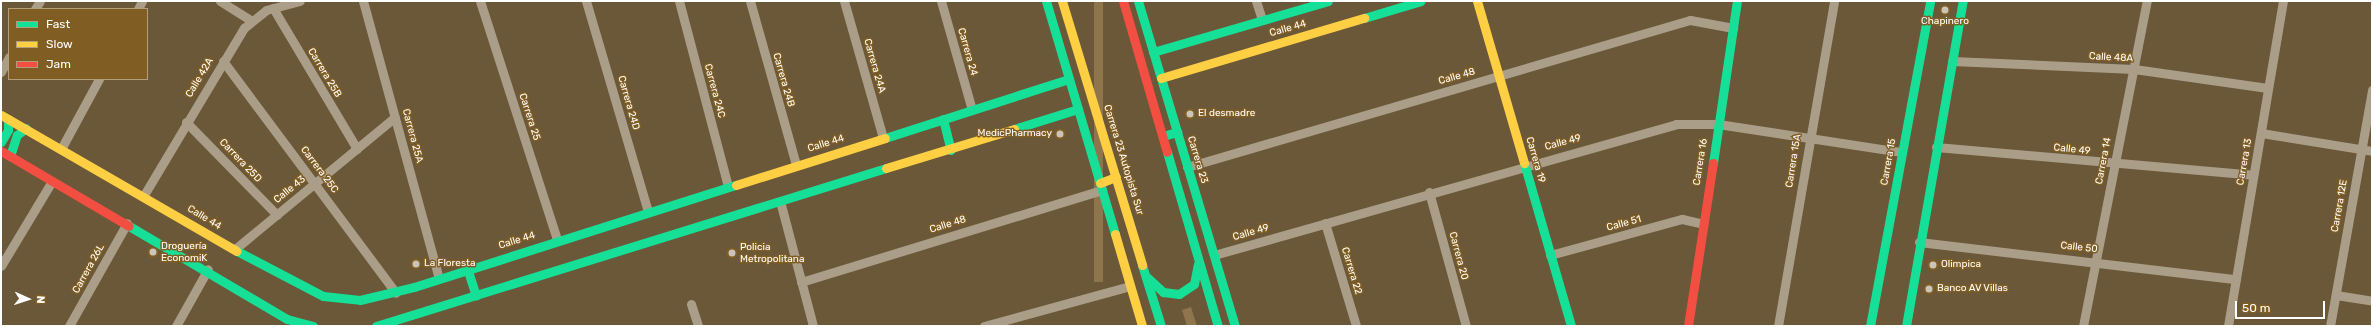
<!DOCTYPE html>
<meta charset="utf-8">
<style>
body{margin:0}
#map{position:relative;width:2373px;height:327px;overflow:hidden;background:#6b5838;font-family:Rubik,sans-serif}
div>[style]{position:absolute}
.water>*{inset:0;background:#8e754b;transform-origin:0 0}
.street>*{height:9px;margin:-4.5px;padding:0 4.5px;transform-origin:4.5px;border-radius:4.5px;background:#ab9e89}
.fast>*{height:9px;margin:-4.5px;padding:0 4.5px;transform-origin:4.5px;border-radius:4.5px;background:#16e098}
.slow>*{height:9px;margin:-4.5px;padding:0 4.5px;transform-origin:4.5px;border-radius:4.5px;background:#ffcf43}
.jam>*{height:9px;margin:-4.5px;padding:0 4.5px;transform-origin:4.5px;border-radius:4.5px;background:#f24e42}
.dots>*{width:11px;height:11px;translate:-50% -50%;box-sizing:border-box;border:2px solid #805e23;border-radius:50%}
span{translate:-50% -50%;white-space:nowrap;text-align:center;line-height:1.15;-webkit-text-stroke:3px #805e23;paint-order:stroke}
.poi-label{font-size:10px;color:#fff}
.left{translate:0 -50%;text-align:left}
.right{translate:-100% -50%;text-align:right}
.street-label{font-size:10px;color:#fff}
.frame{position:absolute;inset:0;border:2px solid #fff;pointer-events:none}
.legend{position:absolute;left:8px;top:8px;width:140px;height:72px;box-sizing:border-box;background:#805e23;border:1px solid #b39e7b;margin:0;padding:5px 7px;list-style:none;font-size:12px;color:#fff}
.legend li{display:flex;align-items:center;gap:8px;height:20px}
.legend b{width:20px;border:1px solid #b39e7b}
.north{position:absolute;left:8px;top:279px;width:40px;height:40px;-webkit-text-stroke:3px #805e23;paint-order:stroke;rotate:93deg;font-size:11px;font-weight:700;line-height:16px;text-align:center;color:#fff}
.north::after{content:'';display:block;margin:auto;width:14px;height:18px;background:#fff;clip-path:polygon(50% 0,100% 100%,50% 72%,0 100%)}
.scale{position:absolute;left:2235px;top:301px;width:90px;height:18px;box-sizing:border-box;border:2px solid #fff;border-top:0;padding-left:5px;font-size:12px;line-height:14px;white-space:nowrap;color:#fff;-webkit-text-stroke:3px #805e23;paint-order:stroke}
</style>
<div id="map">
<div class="water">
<div style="left:1094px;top:1px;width:9px;height:281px"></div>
<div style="clip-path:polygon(1191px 307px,1197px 326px,1187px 326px,1182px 310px)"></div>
</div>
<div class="street">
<div style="left:220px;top:1px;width:36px;rotate:32deg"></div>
<div style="left:363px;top:1px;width:287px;rotate:74.7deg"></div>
<div style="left:480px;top:1px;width:251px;rotate:72.1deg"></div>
<div style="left:586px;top:1px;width:220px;rotate:73.6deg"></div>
<div style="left:679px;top:1px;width:191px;rotate:75.2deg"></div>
<div style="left:750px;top:1px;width:170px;rotate:74.3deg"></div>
<div style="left:844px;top:1px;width:142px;rotate:74.1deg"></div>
<div style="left:941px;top:1px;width:113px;rotate:74.1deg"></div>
<div style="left:1256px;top:1px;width:20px;rotate:72deg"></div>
<div style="left:273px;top:8px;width:164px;rotate:59.2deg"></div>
<div style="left:35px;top:9px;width:9px;rotate:-58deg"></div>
<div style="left:138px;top:9px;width:9px;rotate:-63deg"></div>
<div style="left:223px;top:61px;width:289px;rotate:53.3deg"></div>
<div style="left:1952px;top:61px;width:182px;rotate:2.5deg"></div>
<div style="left:2134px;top:69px;width:135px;rotate:8.1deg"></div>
<div style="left:1px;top:72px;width:17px;rotate:-62deg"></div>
<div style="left:186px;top:122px;width:130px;rotate:45.6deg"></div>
<div style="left:2261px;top:133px;width:112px;rotate:9.2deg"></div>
<div style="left:1936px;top:147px;width:318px;rotate:5deg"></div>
<div style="left:61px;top:149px;width:80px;rotate:-61.5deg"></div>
<div style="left:1187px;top:167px;width:524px;rotate:-16.29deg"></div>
<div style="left:1690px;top:20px;width:44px;rotate:10.5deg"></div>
<div style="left:1429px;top:192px;width:139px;rotate:74.6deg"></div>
<div style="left:144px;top:195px;width:195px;rotate:-59.1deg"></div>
<div style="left:244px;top:28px;width:28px;rotate:-39deg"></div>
<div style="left:266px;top:10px;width:35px;rotate:-15deg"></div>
<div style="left:780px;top:201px;width:129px;rotate:75.2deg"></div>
<div style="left:1325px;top:223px;width:108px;rotate:73.2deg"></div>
<div style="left:1919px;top:242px;width:319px;rotate:6.7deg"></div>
<div style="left:235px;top:249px;width:207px;rotate:-39.5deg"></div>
<div style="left:1214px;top:255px;width:480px;rotate:-15.8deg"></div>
<div style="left:1676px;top:124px;width:42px"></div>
<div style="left:1718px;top:124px;width:186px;rotate:8.7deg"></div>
<div style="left:1550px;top:255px;width:137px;rotate:-15.3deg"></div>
<div style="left:1682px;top:219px;width:22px;rotate:13deg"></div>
<div style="left:1px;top:266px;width:99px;rotate:-59deg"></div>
<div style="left:801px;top:282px;width:315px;rotate:-17deg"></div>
<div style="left:2336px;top:295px;width:36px;rotate:9deg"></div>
<div style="left:691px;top:304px;width:23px;rotate:72deg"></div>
<div style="left:69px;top:326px;width:118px;rotate:-60.6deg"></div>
<div style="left:176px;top:326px;width:65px;rotate:-60.7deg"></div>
<div style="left:984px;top:326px;width:151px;rotate:-15.3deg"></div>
<div style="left:1778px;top:326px;width:330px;rotate:-80.2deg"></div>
<div style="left:2083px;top:326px;width:331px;rotate:-78.9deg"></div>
<div style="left:2228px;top:326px;width:330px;rotate:-80.4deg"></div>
<div style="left:2330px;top:326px;width:240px;rotate:-79.9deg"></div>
</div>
<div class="fast">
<div style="left:1046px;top:1px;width:243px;rotate:73.5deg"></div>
<div style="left:1138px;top:1px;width:339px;rotate:73.4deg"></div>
<div style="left:1364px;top:18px;width:59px;rotate:-16.6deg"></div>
<div style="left:1153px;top:52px;width:182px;rotate:-16.2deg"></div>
<div style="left:943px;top:119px;width:32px;rotate:76deg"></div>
<div style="left:1014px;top:129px;width:67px;rotate:-17.4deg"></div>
<div style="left:1163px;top:136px;width:15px;rotate:-16deg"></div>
<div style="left:885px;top:138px;width:193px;rotate:-17.8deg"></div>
<div style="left:1px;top:142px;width:14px;rotate:-60deg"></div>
<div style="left:8px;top:130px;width:11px;rotate:-90deg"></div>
<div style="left:1167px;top:152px;width:181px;rotate:73.7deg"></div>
<div style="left:10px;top:156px;width:22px;rotate:-72deg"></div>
<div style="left:17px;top:135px;width:11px;rotate:-38deg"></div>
<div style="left:1524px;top:163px;width:170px;rotate:73.9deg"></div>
<div style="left:1713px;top:163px;width:164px;rotate:-81.6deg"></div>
<div style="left:129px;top:226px;width:183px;rotate:30.5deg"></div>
<div style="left:287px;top:319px;width:27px;rotate:15deg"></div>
<div style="left:237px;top:251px;width:97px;rotate:27.6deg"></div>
<div style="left:323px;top:296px;width:37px;rotate:6deg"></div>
<div style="left:360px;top:300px;width:56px;rotate:-13.5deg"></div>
<div style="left:414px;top:287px;width:338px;rotate:-17.6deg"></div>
<div style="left:1142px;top:265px;width:64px;rotate:72.7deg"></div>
<div style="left:467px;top:268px;width:29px;rotate:72deg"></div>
<div style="left:1148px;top:278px;width:21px;rotate:43deg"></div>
<div style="left:1163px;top:292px;width:16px;rotate:7deg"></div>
<div style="left:1179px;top:294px;width:18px;rotate:-34deg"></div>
<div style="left:1194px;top:284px;width:20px;rotate:-79deg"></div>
<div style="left:376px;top:326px;width:534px;rotate:-17.21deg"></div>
<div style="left:1870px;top:326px;width:330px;rotate:-79.5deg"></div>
<div style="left:1906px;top:326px;width:330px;rotate:-80.1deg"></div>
</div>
<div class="slow">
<div style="left:1062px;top:1px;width:276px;rotate:73.1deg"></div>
<div style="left:1477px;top:1px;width:169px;rotate:73.8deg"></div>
<div style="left:1161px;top:78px;width:212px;rotate:-16.5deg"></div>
<div style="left:1px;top:115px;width:272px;rotate:30deg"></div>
<div style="left:886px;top:168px;width:134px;rotate:-16.9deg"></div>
<div style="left:1100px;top:183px;width:17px;rotate:-21deg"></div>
<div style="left:736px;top:185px;width:156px;rotate:-17.5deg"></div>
<div style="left:1115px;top:234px;width:96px;rotate:73.6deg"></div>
</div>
<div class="jam">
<div style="left:1123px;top:1px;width:157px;rotate:73.8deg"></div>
<div style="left:1px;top:151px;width:148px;rotate:30.4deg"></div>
<div style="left:1688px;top:326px;width:165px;rotate:-81.3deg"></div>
</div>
<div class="dots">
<div style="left:1945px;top:10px;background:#cbc5b9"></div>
<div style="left:1190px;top:114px;background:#cbc5b9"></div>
<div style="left:1060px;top:134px;background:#cbc5b9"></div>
<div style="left:153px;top:252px;background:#cbc5b9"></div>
<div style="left:732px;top:253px;background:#cbc5b9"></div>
<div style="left:416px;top:264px;background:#cbc5b9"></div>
<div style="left:1933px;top:265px;background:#cbc5b9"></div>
<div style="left:1929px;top:289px;background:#cbc5b9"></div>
</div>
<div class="poi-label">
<span style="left:1945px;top:22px">Chapinero</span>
<span class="left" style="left:1198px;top:114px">El desmadre</span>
<span class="right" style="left:1052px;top:134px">MedicPharmacy</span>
<span class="left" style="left:161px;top:252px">Droguería<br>EconomiK</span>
<span class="left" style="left:740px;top:253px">Policia<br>Metropolitana</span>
<span class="left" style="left:424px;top:264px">La Floresta</span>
<span class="left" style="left:1941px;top:265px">Olimpica</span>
<span class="left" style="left:1937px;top:289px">Banco AV Villas</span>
</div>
<div class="street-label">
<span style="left:1288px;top:29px;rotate:-16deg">Calle 44</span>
<span style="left:967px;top:52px;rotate:74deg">Carrera 24</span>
<span style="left:2111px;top:58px;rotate:3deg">Calle 48A</span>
<span style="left:874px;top:66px;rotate:74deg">Carrera 24A</span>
<span style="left:324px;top:73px;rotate:59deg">Carrera 25B</span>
<span style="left:1457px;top:77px;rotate:-16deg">Calle 48</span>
<span style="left:200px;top:78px;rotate:-59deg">Calle 42A</span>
<span style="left:783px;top:80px;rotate:74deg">Carrera 24B</span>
<span style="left:714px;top:91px;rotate:75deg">Carrera 24C</span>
<span style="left:628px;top:103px;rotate:74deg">Carrera 24D</span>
<span style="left:529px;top:117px;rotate:72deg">Carrera 25</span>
<span style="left:412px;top:136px;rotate:75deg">Carrera 25A</span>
<span style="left:1563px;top:143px;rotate:-15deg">Calle 49</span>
<span style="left:826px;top:144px;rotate:-17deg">Calle 44</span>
<span style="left:2072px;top:150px;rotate:6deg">Calle 49</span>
<span style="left:1123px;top:160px;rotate:73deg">Carrera 23 Autopista Sur</span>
<span style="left:1197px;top:160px;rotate:73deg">Carrera 23</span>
<span style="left:1535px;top:160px;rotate:74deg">Carrera 19</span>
<span style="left:240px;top:161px;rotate:46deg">Carrera 25D</span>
<span style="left:1794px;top:161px;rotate:-81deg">Carrera 15A</span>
<span style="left:2104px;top:161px;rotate:-79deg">Carrera 14</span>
<span style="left:1701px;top:162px;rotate:-81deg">Carrera 16</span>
<span style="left:1889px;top:162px;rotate:-80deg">Carrera 15</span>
<span style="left:2245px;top:162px;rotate:-80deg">Carrera 13</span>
<span style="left:319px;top:170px;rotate:53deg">Carrera 25C</span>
<span style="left:290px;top:190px;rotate:-39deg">Calle 43</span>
<span style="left:2340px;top:206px;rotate:-80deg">Carrera 12E</span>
<span style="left:204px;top:218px;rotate:31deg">Calle 44</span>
<span style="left:1624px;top:224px;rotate:-15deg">Calle 51</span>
<span style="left:948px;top:225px;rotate:-17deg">Calle 48</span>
<span style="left:1251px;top:233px;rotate:-16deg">Calle 49</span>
<span style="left:517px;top:241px;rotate:-17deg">Calle 44</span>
<span style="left:2079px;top:248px;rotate:6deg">Calle 50</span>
<span style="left:1458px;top:256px;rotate:75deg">Carrera 20</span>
<span style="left:89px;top:269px;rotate:-61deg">Carrera 26L</span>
<span style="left:1351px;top:271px;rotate:73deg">Carrera 22</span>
</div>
<div class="frame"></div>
<ul class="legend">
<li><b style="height:5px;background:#16e098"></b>Fast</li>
<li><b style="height:5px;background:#ffcf43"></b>Slow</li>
<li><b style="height:5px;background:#f24e42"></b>Jam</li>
</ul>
<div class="north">N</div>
<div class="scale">50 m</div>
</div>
